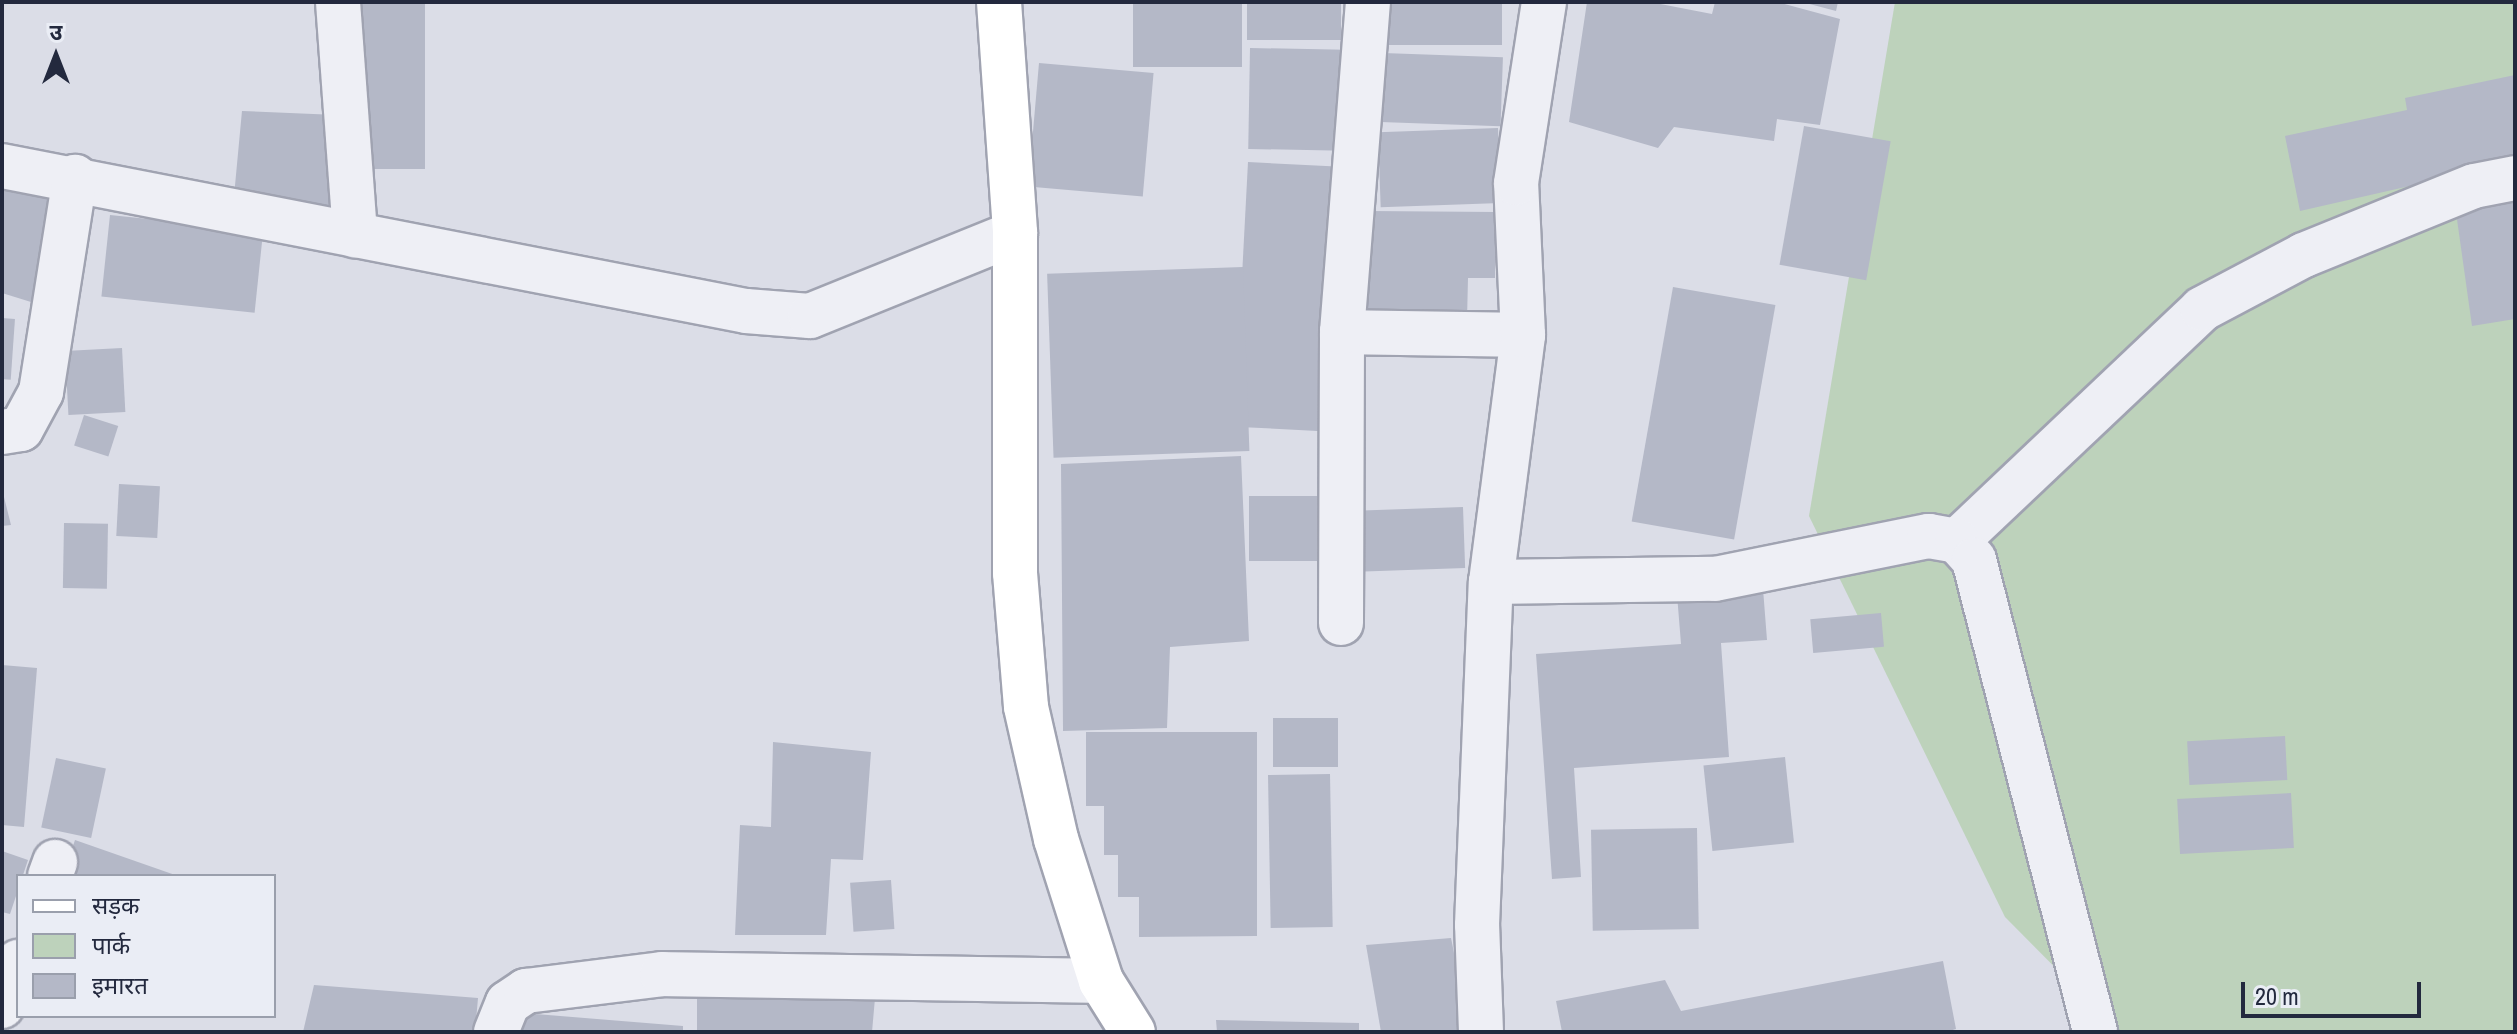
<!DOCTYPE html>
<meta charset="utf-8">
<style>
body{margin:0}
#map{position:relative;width:2517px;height:1034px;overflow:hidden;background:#dbdde7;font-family:"Archivo Narrow","Noto Sans Devanagari",sans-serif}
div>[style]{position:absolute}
.green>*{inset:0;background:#bdd2bb}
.building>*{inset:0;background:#b4b8c7;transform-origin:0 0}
.roads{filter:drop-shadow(2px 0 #a0a3b1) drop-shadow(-2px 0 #a0a3b1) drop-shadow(0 2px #a0a3b1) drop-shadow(0 -2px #a0a3b1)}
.minor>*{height:44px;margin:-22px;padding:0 22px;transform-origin:22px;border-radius:22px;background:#eeeff5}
.secondary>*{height:44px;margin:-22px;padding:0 22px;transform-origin:22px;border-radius:22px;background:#fff}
span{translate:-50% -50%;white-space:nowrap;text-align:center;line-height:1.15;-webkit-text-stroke:8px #eaedf5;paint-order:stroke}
.frame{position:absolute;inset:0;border:4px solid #23293e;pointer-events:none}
.legend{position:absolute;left:16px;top:874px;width:260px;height:144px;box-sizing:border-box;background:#eaedf5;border:2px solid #9a9fac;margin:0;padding:10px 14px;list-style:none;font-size:24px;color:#23293e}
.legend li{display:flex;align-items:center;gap:16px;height:40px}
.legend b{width:40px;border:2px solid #9a9fac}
.north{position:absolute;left:16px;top:16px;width:80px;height:80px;-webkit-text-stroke:6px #eaedf5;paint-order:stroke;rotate:0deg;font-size:22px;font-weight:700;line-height:32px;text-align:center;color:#23293e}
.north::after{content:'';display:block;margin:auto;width:28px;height:36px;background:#23293e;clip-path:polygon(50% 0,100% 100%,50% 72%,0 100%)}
.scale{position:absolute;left:2241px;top:982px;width:180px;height:36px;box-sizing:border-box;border:4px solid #23293e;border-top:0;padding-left:10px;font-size:24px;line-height:28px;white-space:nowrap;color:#23293e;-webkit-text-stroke:6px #eaedf5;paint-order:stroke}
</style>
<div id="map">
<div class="green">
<div style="clip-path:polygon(1895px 2px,2515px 2px,2515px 1032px,2119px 1032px,2005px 917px,1809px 516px)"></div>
</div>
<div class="building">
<div style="left:352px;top:2px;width:73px;height:167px"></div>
<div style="left:1133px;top:2px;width:109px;height:65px"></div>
<div style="left:1247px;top:2px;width:94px;height:38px"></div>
<div style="left:1385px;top:2px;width:117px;height:43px"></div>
<div style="clip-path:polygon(1587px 2px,1650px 2px,1712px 14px,1715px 2px,1777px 2px,1840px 19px,1820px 125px,1777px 119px,1774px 141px,1674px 127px,1658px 148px,1569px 122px)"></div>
<div style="clip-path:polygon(1802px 2px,1838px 2px,1836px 11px)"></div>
<div style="left:1250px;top:48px;width:95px;height:101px;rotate:1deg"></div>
<div style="left:1383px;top:53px;width:120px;height:69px;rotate:2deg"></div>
<div style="left:1039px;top:63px;width:115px;height:124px;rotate:5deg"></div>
<div style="clip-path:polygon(2515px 75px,2515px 162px,2300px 211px,2285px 136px,2407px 110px,2405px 98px)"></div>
<div style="clip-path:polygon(242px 111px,337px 115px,339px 219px,234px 196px)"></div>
<div style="left:1804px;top:126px;width:88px;height:141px;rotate:10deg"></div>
<div style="left:1498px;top:128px;width:75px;height:120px;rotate:88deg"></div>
<div style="left:1248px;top:162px;width:88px;height:265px;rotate:3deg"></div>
<div style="clip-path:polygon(2px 184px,53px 194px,31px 302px,2px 293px)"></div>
<div style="clip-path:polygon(2515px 197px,2515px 319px,2472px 326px,2455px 205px)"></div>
<div style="clip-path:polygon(1369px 211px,1496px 212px,1495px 278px,1468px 278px,1467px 320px,1360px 315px)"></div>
<div style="left:110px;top:215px;width:154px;height:82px;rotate:6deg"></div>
<div style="left:1243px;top:267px;width:184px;height:196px;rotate:88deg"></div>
<div style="left:1673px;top:287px;width:104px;height:238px;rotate:10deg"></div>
<div style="left:2px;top:318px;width:13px;height:61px;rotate:4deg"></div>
<div style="left:122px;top:348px;width:64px;height:57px;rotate:87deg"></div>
<div style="left:84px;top:415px;width:36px;height:32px;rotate:18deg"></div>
<div style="clip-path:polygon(1241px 456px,1249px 641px,1170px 647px,1167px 728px,1063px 731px,1061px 464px)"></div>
<div style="left:119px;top:484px;width:41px;height:52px;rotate:3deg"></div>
<div style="clip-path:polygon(2px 489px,11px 525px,2px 526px)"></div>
<div style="left:1249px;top:496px;width:78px;height:65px"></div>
<div style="left:1463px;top:507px;width:61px;height:115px;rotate:88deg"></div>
<div style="left:64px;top:523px;width:44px;height:65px;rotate:1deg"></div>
<div style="clip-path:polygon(1762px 576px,1767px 640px,1721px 643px,1729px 757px,1574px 768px,1581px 877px,1552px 879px,1536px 654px,1681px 644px,1676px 582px)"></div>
<div style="left:1881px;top:613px;width:34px;height:71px;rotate:85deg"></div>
<div style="clip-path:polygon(2px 665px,37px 668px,24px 827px,2px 825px)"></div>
<div style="left:1273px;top:718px;width:65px;height:49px"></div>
<div style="clip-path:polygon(1086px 732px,1257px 732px,1257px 936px,1139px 937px,1139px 897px,1118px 897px,1118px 855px,1104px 855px,1104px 806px,1086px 806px)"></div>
<div style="left:2285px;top:736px;width:44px;height:98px;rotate:87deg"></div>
<div style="clip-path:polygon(773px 742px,871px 752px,863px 860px,831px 859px,826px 935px,735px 935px,740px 825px,771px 827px)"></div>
<div style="left:1785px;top:757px;width:86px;height:82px;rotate:84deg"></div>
<div style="left:56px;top:758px;width:51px;height:71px;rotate:12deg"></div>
<div style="left:1330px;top:774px;width:153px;height:62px;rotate:89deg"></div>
<div style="left:2291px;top:793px;width:55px;height:114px;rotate:87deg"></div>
<div style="left:1697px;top:828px;width:101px;height:106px;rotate:89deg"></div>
<div style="clip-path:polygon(75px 840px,178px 876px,63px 876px)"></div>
<div style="clip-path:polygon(2px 851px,28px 860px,10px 914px,2px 912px)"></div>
<div style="left:891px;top:880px;width:49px;height:41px;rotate:86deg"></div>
<div style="clip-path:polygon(1451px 938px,1470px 1032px,1381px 1032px,1366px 945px)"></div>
<div style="clip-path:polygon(1943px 961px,1956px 1029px,1946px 1032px,1562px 1032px,1556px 1001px,1665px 980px,1681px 1011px)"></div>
<div style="clip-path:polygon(314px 985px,478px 998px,475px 1032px,303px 1032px)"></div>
<div style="clip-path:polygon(823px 985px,876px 987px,872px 1032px,697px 1032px,697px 995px,823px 999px)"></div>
<div style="clip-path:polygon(511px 1012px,683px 1026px,683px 1032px,509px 1032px)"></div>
<div style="clip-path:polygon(1216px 1020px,1359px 1023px,1359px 1032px,1217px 1032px)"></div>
</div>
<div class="roads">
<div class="minor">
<div style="left:338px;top:2px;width:234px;rotate:85.8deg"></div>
<div style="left:2px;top:166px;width:758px;rotate:11.03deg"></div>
<div style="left:746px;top:311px;width:64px;rotate:4.5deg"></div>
<div style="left:810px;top:316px;width:221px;rotate:-22deg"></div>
<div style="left:1342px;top:332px;width:181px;rotate:0.9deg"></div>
<div style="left:2px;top:432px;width:19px;rotate:-9deg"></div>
<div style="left:21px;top:429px;width:42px;rotate:-61.6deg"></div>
<div style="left:41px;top:392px;width:218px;rotate:-81deg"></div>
<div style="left:1957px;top:541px;width:337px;rotate:-43.4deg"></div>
<div style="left:2202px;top:309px;width:115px;rotate:-27.9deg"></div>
<div style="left:2304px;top:255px;width:183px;rotate:-22.1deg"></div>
<div style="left:2474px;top:186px;width:42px;rotate:-11deg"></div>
<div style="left:1491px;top:582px;width:224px;rotate:-0.8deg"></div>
<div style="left:1715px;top:579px;width:218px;rotate:-11.4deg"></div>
<div style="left:1929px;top:536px;width:28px;rotate:10deg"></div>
<div style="left:1957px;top:541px;width:25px;rotate:48deg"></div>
<div style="left:1974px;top:560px;width:487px;rotate:75.6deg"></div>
<div style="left:1341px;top:623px;width:291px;rotate:-89.8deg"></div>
<div style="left:1342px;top:332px;width:331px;rotate:-85.5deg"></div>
<div style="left:50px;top:876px;width:15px;rotate:-70deg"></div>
<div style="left:2px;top:1006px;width:47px;rotate:-70deg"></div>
<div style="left:496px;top:1032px;width:31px;rotate:-68deg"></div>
<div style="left:508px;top:1003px;width:22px;rotate:-34deg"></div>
<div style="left:526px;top:991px;width:137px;rotate:-7.1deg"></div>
<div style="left:662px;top:974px;width:439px;rotate:0.9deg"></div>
<div style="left:1481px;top:1032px;width:107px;rotate:-92.1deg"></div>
<div style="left:1477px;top:925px;width:343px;rotate:-87.7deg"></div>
<div style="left:1491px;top:582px;width:249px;rotate:-82.6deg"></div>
<div style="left:1523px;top:335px;width:152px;rotate:-92.6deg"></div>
<div style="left:1516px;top:183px;width:183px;rotate:-81.2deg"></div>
</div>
<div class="secondary">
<div style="left:999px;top:2px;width:232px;rotate:86deg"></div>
<div style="left:1015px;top:233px;width:340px;rotate:90deg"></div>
<div style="left:1015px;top:573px;width:134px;rotate:85.3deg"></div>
<div style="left:1026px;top:707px;width:135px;rotate:77.2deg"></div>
<div style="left:1056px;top:839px;width:149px;rotate:72.4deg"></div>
<div style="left:1101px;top:981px;width:60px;rotate:57.9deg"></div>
</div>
</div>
<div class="frame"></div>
<ul class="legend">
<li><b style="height:10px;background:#fff"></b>सड़क</li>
<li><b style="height:22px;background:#bdd2bb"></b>पार्क</li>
<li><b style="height:22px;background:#b4b8c7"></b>इमारत</li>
</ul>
<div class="north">उ</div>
<div class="scale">20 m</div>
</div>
